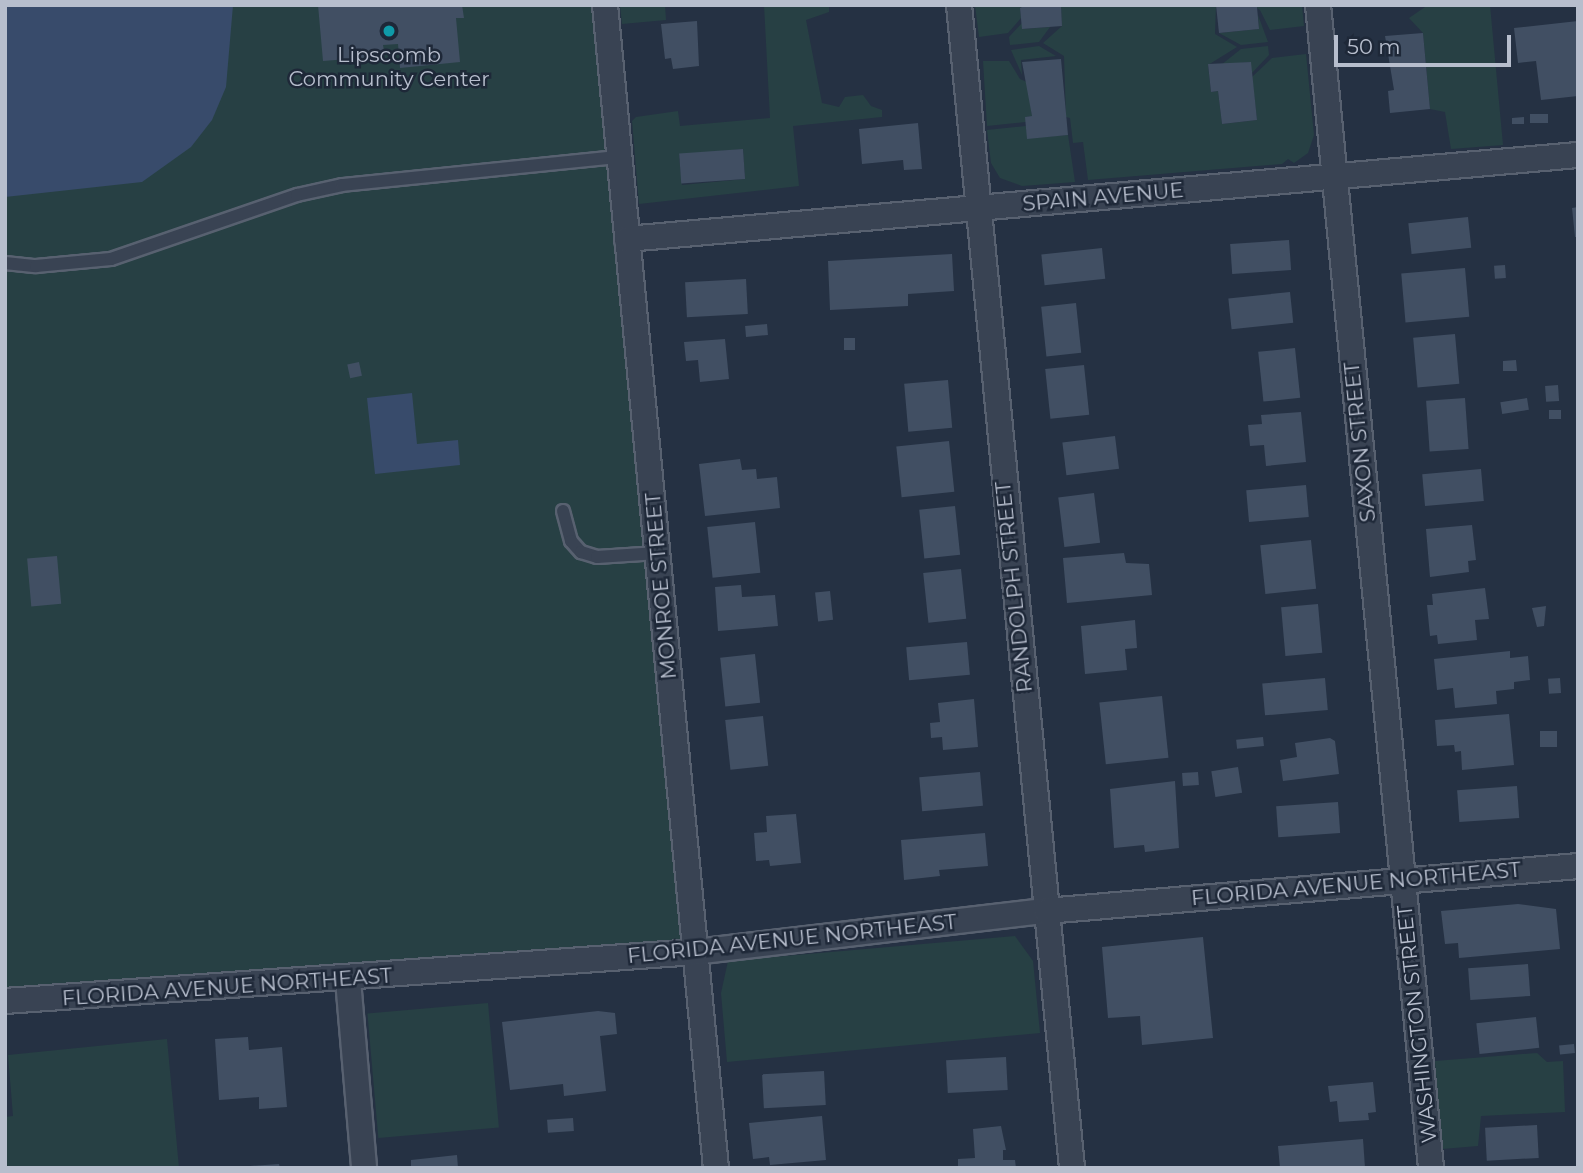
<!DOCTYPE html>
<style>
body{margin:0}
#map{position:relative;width:1583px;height:1173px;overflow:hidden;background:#253143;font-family:Montserrat,sans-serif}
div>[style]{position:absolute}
.green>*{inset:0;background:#274044;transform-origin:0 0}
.water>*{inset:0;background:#384b6b}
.building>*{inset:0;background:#414f63;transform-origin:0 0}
.roads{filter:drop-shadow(2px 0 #586170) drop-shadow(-2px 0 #586170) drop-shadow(0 2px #586170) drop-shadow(0 -2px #586170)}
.service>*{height:12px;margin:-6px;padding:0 6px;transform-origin:6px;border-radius:6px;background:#394353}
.minor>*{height:24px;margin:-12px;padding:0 12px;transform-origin:12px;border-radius:12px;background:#394353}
.dots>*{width:19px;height:19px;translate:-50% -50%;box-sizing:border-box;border:4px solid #1e2838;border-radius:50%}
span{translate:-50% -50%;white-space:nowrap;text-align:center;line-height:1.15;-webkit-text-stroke:5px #1e2838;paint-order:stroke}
.poi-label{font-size:21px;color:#b7becd}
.street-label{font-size:21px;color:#b7becd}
.frame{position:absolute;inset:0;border:7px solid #b7becd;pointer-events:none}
.scale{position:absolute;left:1334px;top:35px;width:177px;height:32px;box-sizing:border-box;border:4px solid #b7becd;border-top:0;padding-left:9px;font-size:21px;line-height:24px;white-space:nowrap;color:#b7becd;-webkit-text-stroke:5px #1e2838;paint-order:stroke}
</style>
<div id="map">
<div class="green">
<div style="clip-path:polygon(5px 5px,605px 5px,695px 952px,5px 1002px)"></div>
<div style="clip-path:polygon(620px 5px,665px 5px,666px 20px,622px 24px)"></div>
<div style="clip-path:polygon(evenodd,764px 5px,829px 5px,829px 12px,806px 20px,822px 103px,839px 107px,845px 97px,863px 95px,871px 106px,882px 110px,882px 117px,793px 126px,799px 186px,639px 204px,632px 121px,636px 117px,678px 111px,680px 126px,770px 118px,764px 5px,743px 149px,745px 179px,682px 185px,679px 155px,743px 149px)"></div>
<div style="clip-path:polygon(975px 5px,1026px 5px,1026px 7px,1020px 8px,1021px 18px,1008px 33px,979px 37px)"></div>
<div style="clip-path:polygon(1061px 5px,1216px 5px,1215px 34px,1237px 47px,1208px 65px,1211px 92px,1218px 91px,1222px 124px,1257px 120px,1252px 77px,1272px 58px,1306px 54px,1314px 135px,1308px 153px,1294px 163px,1288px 159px,1282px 164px,1088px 180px,1083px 142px,1073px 143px,1070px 118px,1066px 117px,1064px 56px,1043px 43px,1062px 26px)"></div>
<div style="clip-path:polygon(1252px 5px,1302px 5px,1304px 26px,1270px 30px,1260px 10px)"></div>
<div style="clip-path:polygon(1428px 5px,1490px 5px,1503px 145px,1451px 149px,1445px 112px,1430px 109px,1423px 33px,1409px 18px)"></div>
<div style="clip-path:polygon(1258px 15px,1268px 42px,1241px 45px,1219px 33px,1259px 29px)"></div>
<div style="clip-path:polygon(1022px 23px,1023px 29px,1050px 27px,1039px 42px,1010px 45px,1009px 37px)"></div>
<div style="clip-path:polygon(1039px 46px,1056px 56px,1021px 60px,1022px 75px,1011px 50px)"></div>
<div style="clip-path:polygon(1268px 46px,1269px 55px,1252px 73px,1250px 62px,1221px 65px,1241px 49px)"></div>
<div style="clip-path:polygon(983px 61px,1009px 61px,1020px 79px,1029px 83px,1032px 116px,1026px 117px,1026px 122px,987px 126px)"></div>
<div style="clip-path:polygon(1026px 126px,1028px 138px,1068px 135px,1075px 182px,1022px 186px,1000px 178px,991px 163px,987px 130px)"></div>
<div style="clip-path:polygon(1015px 936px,1033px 961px,1040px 1033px,727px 1062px,721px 993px,728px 961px)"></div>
<div style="left:488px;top:1003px;width:125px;height:121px;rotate:85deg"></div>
<div style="clip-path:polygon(167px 1039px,179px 1168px,5px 1168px,5px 1117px,13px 1116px,8px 1055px)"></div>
<div style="clip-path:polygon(1537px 1053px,1547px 1062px,1563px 1061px,1565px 1112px,1481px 1116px,1478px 1146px,1442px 1149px,1435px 1061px)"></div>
</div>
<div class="water">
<div style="clip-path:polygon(5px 5px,233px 5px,226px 87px,212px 120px,191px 147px,142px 182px,5px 197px)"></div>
<div style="clip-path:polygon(412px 393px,417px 444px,458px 440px,460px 465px,375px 474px,367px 398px)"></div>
</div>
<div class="building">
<div style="clip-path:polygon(318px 5px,462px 5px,464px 18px,456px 18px,460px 62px,400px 68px,398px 44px,383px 45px,385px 56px,323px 61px)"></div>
<div style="clip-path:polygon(1026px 5px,1061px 5px,1062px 26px,1022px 29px,1020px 8px)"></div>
<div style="clip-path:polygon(1216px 5px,1257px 7px,1259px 29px,1219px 33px)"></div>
<div style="clip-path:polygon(697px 21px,699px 66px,673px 69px,671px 58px,665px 59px,661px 24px)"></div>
<div style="clip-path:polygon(1578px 21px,1578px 96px,1541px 100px,1536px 61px,1518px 63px,1514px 28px)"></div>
<div style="clip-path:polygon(1423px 33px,1430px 109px,1390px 113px,1388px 91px,1394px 90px,1385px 36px)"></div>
<div style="clip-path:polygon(1061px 59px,1068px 135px,1027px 139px,1025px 117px,1032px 116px,1022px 62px)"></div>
<div style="clip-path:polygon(1251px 62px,1257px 120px,1222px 124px,1218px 91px,1211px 92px,1208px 64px)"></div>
<div style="left:1548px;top:114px;width:9px;height:18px;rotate:90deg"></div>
<div style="clip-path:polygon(1524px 117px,1524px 124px,1512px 124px,1512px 118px)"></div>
<div style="clip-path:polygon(918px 123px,922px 169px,904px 170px,903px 160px,862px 164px,859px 129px)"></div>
<div style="left:743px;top:149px;width:30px;height:64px;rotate:86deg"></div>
<div style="clip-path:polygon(1578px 207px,1578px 237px,1575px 237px,1572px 208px)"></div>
<div style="left:1468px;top:217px;width:31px;height:60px;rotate:84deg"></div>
<div style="left:1289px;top:240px;width:30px;height:59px;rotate:86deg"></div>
<div style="left:1102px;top:248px;width:31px;height:61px;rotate:84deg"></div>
<div style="clip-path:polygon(952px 254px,954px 291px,908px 294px,908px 306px,830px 310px,828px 261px)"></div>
<div style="left:1505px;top:265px;width:13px;height:11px;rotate:86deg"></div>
<div style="left:1465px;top:268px;width:49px;height:64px;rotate:85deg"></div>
<div style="left:746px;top:279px;width:35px;height:61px;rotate:87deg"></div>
<div style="left:1290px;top:292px;width:31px;height:62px;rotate:84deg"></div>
<div style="left:1076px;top:303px;width:50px;height:35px;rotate:84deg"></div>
<div style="left:767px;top:324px;width:11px;height:22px;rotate:85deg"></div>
<div style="left:1455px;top:334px;width:50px;height:42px;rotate:85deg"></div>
<div style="left:855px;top:338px;width:12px;height:11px;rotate:90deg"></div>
<div style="clip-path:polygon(725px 339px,729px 379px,700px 382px,698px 360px,686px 361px,684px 342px)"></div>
<div style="left:1295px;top:348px;width:50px;height:37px;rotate:84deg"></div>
<div style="clip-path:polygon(1516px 360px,1517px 371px,1503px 371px,1503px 361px)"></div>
<div style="left:359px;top:362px;width:14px;height:12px;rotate:78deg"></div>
<div style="left:1084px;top:365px;width:50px;height:39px;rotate:84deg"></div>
<div style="left:948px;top:380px;width:48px;height:44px;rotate:85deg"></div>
<div style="left:1558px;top:385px;width:16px;height:13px;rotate:86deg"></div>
<div style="left:1465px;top:398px;width:51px;height:39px;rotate:86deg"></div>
<div style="left:1527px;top:398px;width:12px;height:27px;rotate:81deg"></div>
<div style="left:1561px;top:410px;width:9px;height:12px;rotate:90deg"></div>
<div style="clip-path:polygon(1301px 412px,1306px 462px,1266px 466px,1264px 445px,1250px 446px,1248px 425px,1262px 424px,1261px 415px)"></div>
<div style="left:1115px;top:436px;width:33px;height:53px;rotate:83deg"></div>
<div style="left:949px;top:441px;width:51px;height:53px;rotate:84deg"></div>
<div style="clip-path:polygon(740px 459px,742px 470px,756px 469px,757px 479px,777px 477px,780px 508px,705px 516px,699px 464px)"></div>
<div style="left:1481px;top:469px;width:32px;height:59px;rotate:85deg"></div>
<div style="left:1306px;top:485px;width:32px;height:60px;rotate:85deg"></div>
<div style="left:1094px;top:493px;width:50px;height:36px;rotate:83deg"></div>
<div style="left:955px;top:506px;width:49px;height:36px;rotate:84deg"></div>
<div style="left:755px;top:522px;width:51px;height:48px;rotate:84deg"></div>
<div style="clip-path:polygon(1472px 525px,1476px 560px,1468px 561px,1469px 572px,1430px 577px,1426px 529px)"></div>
<div style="left:1311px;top:540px;width:49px;height:51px;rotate:84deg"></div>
<div style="clip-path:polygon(1124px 553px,1126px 563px,1149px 564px,1152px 595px,1067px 603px,1063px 558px)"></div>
<div style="left:57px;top:556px;width:48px;height:30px;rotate:85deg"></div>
<div style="left:961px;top:569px;width:50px;height:38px;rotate:84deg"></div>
<div style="clip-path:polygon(741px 585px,742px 597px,775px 595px,778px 626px,718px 631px,715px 587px)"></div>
<div style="clip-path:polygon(1485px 588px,1489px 619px,1475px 620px,1477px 640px,1438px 644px,1437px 635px,1430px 636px,1427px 605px,1433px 605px,1432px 594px)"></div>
<div style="left:830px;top:591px;width:29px;height:15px;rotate:84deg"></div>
<div style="left:1318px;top:604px;width:49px;height:37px;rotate:85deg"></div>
<div style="clip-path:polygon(1546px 606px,1544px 626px,1537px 627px,1532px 608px)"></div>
<div style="clip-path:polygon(1135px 620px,1137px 648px,1125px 649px,1127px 670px,1085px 674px,1081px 626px)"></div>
<div style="left:967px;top:642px;width:33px;height:61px;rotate:85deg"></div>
<div style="clip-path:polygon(1510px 651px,1510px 658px,1528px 656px,1530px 680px,1514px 682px,1514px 689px,1496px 691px,1497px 704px,1455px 708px,1453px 688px,1437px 690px,1434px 659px)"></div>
<div style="left:755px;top:654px;width:49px;height:35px;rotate:84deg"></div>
<div style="left:1325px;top:678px;width:32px;height:63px;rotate:85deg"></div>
<div style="left:1560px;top:678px;width:15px;height:12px;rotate:86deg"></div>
<div style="left:1162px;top:696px;width:62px;height:63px;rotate:84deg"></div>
<div style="clip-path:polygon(974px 699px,978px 747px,943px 750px,942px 737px,931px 738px,930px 723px,940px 722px,938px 703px)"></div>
<div style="clip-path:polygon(1509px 714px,1514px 765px,1462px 770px,1461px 751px,1455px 752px,1454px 745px,1437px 746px,1435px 720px)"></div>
<div style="left:763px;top:716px;width:50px;height:38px;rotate:84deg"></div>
<div style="left:1540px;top:731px;width:17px;height:16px"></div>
<div style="left:1263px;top:737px;width:9px;height:27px;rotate:84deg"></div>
<div style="clip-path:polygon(1330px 738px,1335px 741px,1339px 774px,1283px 781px,1280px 760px,1297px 757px,1295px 743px)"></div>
<div style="left:1238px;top:767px;width:26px;height:27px;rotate:81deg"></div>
<div style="left:980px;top:772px;width:34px;height:61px;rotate:85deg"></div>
<div style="left:1198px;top:772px;width:13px;height:16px;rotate:86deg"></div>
<div style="clip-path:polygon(1175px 781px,1179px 848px,1145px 852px,1144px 845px,1114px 848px,1110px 789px)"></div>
<div style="left:1517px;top:786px;width:32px;height:60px;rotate:86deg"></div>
<div style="left:1338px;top:802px;width:31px;height:62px;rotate:86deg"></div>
<div style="clip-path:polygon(796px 814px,801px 863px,770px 866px,769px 860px,756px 861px,754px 833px,767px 832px,766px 816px)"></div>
<div style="clip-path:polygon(985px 833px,988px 866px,939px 870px,940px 876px,904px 880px,901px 840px)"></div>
<div style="clip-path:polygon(1518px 904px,1556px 909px,1560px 949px,1459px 958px,1458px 943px,1445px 944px,1441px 911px)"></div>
<div style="clip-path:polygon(1203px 937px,1213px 1038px,1142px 1045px,1140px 1016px,1108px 1018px,1102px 947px)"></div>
<div style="left:1528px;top:964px;width:32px;height:60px;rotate:86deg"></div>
<div style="clip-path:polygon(598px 1011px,615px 1013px,617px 1034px,600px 1036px,606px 1091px,564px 1096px,563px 1084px,510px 1090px,502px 1022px)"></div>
<div style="left:1536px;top:1017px;width:31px;height:60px;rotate:84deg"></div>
<div style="clip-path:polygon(248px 1037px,249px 1050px,282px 1047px,287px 1107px,259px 1109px,259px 1097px,219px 1100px,215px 1039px)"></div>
<div style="left:1574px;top:1044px;width:9px;height:15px;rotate:84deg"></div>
<div style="left:1006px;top:1057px;width:33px;height:60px;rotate:87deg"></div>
<div style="left:824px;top:1071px;width:34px;height:62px;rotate:87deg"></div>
<div style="clip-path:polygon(1373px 1082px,1376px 1112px,1368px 1113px,1369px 1120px,1339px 1122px,1337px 1101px,1330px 1102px,1328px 1086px)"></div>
<div style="clip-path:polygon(822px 1116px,826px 1160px,770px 1165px,769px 1157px,753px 1159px,749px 1123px)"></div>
<div style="left:573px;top:1118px;width:13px;height:26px;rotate:86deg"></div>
<div style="left:1537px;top:1125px;width:33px;height:52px;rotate:87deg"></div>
<div style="clip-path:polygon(1001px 1126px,1006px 1150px,1003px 1150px,1003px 1160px,1015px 1160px,1016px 1168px,958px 1168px,958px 1159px,975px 1158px,973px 1129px)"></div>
<div style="clip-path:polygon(1363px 1139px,1365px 1168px,1280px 1168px,1278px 1146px)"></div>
<div style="clip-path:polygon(457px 1155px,458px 1168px,411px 1168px,411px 1160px)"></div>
<div style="clip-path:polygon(279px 1164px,280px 1168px,250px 1168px,250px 1166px)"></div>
</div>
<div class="roads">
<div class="service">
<div style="left:5px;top:263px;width:31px;rotate:6deg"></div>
<div style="left:36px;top:266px;width:75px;rotate:-5.3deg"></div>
<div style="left:111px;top:259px;width:197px;rotate:-19deg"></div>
<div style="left:297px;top:195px;width:46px;rotate:-12.5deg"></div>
<div style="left:342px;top:185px;width:278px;rotate:-5.8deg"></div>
<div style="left:563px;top:511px;width:31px;rotate:75deg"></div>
<div style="left:571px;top:541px;width:15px;rotate:48deg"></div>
<div style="left:581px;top:552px;width:17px;rotate:17deg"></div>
<div style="left:597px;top:557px;width:61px;rotate:-3.8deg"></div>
</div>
<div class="minor">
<div style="left:605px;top:5px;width:1168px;rotate:84.55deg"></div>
<div style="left:959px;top:5px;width:1168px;rotate:84.45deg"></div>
<div style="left:1318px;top:5px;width:1168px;rotate:84.45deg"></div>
<div style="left:627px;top:239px;width:955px;rotate:-5.05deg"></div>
<div style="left:348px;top:980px;width:189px;rotate:85.1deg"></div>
<div style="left:5px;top:1001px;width:692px;rotate:-4.06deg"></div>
<div style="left:695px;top:952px;width:353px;rotate:-6.7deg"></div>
<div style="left:1046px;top:911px;width:534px;rotate:-4.83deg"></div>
</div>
</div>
<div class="dots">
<div style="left:389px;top:31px;background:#0f9aa8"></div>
</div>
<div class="poi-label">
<span style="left:389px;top:67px">Lipscomb<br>Community Center</span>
</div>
<div class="street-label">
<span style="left:1103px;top:197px;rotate:-5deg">SPAIN AVENUE</span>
<span style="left:1360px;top:442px;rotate:-96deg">SAXON STREET</span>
<span style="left:661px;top:586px;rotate:-95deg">MONROE STREET</span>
<span style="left:1014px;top:587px;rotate:-96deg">RANDOLPH STREET</span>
<span style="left:1356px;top:884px;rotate:-5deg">FLORIDA AVENUE NORTHEAST</span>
<span style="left:792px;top:939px;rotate:-6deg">FLORIDA AVENUE NORTHEAST</span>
<span style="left:227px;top:987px;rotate:-4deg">FLORIDA AVENUE NORTHEAST</span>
<span style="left:1417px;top:1024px;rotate:-96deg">WASHINGTON STREET</span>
</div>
<div class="frame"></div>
<div class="scale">50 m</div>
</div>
